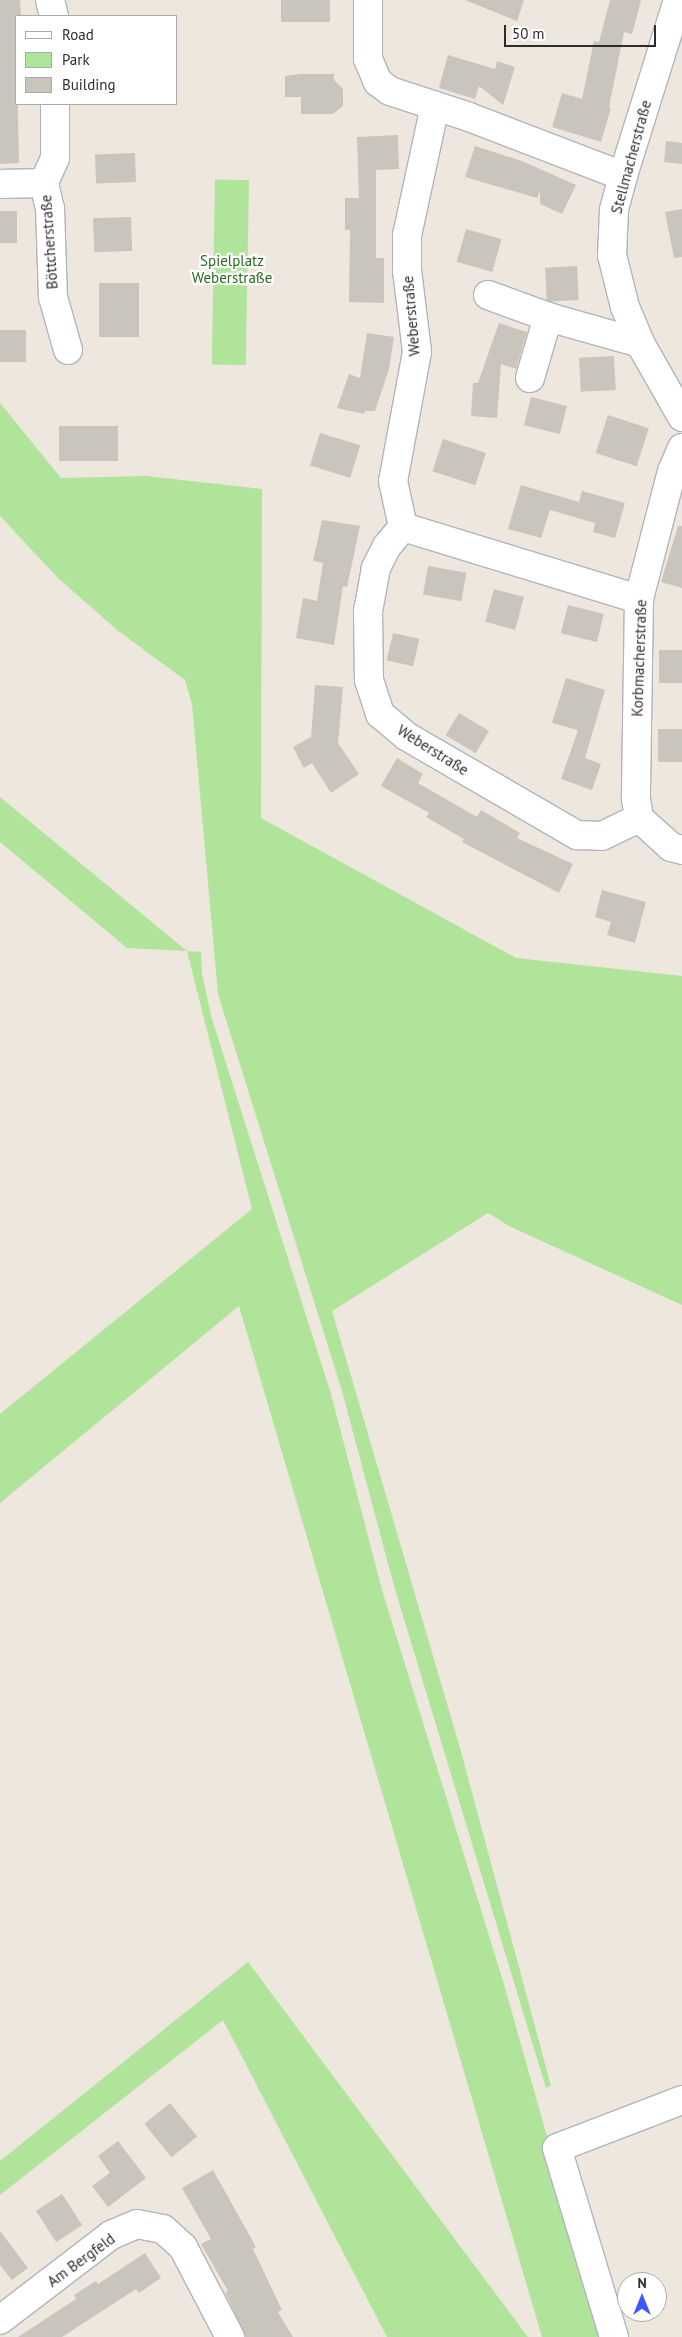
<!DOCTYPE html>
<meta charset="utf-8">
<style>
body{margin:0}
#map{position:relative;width:682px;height:2337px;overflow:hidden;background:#ede7de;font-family:"PT Sans",sans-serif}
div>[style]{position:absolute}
.green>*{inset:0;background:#b0e49a;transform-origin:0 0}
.building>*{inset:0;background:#c9c5bc;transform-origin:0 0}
.roads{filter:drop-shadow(1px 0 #b2b3bf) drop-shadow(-1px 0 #b2b3bf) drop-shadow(0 1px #b2b3bf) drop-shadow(0 -1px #b2b3bf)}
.minor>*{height:28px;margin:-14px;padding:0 14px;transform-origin:14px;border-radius:14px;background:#fff}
span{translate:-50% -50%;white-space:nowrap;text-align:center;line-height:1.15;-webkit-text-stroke:4.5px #fff;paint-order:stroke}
.street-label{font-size:15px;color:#2c2c2c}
.park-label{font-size:15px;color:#276b1a}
.legend{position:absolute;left:15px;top:15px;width:162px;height:90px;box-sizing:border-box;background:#fff;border:1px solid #ababab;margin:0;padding:6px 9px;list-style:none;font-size:15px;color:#2c2c2c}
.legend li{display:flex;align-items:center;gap:10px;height:25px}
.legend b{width:25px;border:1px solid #ababab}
.north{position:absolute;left:617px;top:2272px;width:50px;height:50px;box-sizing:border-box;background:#fff;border:1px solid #ababab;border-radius:50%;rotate:0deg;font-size:14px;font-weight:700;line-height:20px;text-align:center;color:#2c2c2c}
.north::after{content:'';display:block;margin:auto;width:18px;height:22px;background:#3c58fc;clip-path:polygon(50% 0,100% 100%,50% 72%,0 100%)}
.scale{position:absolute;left:504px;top:25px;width:152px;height:22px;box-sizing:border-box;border:2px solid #2c2c2c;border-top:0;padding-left:6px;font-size:15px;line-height:18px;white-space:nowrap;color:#2c2c2c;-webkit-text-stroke:4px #fff;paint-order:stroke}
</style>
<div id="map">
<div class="green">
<div style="left:249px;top:180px;width:185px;height:34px;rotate:91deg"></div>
<div style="clip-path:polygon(0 403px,61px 478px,146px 476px,262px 489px,261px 818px,516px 958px,682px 976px,682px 1305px,511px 1227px,488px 1213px,332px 1311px,460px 1748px,551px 2086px,546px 2088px,394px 1586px,342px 1391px,218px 994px,192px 704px,185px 680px,117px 630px,58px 578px,0 516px)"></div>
<div style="clip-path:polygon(0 797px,187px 951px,201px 952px,202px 974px,212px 1019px,331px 1394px,382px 1590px,503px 1981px,604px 2337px,542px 2337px,239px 1306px,0 1503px,0 1414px,252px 1209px,187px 951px,127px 948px,0 842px)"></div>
<div style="clip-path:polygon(248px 1962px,528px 2337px,387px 2337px,223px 2020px,0 2195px,0 2161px)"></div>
</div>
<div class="building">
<div style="clip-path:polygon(0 0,20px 0,21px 16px,16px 16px,19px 163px,0 164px)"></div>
<div style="left:281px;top:0;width:49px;height:22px"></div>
<div style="clip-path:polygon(465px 0,524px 0,517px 21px)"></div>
<div style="clip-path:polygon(610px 0,641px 0,632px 34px,624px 32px,609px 107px,611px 108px,601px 142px,552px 127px,562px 93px,582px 99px,594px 41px,599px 42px)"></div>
<div style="clip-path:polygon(448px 55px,495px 69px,497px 61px,515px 67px,503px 105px,479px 86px,475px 99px,439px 88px)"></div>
<div style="clip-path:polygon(301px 74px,334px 74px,334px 80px,343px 89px,343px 106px,333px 114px,301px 114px,301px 97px,285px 97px,285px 76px)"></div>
<div style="clip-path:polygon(398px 135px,399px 169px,376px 170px,376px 258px,384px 258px,384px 303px,349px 302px,350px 230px,345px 230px,345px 198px,359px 198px,357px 137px)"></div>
<div style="clip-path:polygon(666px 141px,682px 143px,682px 164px,664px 162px)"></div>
<div style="clip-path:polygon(475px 146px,522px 161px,576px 185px,562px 214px,540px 204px,540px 191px,537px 198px,465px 177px)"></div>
<div style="left:135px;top:153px;width:29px;height:40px;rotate:88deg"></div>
<div style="clip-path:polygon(682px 209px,682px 257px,674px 258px,665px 212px)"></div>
<div style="left:0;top:211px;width:17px;height:32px"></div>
<div style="left:131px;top:217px;width:34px;height:38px;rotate:88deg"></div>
<div style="left:466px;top:229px;width:37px;height:34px;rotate:16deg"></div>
<div style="left:577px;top:266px;width:34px;height:32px;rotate:87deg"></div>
<div style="left:139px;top:283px;width:54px;height:40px;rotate:90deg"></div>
<div style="clip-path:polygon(499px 323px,527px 332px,516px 369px,501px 364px,497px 418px,471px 416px,473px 383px,478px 383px)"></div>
<div style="left:26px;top:330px;width:32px;height:26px;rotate:90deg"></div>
<div style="clip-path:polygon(367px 333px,394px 337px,389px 369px,375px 411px,365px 411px,364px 414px,337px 408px,349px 374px,360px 378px)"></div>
<div style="left:614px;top:356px;width:34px;height:35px;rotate:87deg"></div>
<div style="left:531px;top:397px;width:37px;height:29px;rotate:14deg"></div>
<div style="left:608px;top:415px;width:43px;height:40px;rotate:18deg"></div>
<div style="left:59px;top:426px;width:59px;height:35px"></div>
<div style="left:320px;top:433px;width:42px;height:34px;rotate:17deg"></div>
<div style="left:443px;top:439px;width:45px;height:34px;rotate:18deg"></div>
<div style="clip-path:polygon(521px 485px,579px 502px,582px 491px,625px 503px,615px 538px,593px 532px,595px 523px,550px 510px,541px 538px,508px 529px)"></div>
<div style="clip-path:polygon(322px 520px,360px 526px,347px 587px,343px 586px,334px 645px,296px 638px,303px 598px,317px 601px,323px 563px,313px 561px)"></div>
<div style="clip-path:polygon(678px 526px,682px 526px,682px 588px,661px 582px)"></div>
<div style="left:428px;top:566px;width:39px;height:29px;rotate:10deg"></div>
<div style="left:494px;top:589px;width:31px;height:34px;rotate:15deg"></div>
<div style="left:568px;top:605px;width:37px;height:29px;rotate:14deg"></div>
<div style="left:393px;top:633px;width:27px;height:28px;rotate:13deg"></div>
<div style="left:659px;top:650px;width:23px;height:33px"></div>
<div style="clip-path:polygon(566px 678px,605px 690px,585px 758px,601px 764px,592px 790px,561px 779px,578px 730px,552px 723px)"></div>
<div style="clip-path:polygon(315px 685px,343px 687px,338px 743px,359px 774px,331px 793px,312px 763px,304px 768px,293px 747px,311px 737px)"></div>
<div style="left:459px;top:713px;width:35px;height:26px;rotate:31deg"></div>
<div style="left:658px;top:729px;width:24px;height:33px"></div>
<div style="clip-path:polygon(397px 758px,423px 774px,418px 783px,477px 817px,481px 810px,520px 833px,517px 838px,573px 864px,559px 893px,462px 842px,464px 839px,426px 817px,429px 813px,381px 786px)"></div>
<div style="clip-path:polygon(602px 890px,646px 902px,635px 943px,607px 935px,611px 922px,595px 917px)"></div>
<div style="left:170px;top:2103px;width:43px;height:33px;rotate:51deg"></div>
<div style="clip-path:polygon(118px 2141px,146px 2178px,108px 2207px,92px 2186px,110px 2173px,98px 2156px)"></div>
<div style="clip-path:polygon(213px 2170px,256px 2247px,253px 2249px,282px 2310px,278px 2312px,293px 2337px,246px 2337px,225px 2292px,228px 2291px,201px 2244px,211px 2239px,182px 2188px)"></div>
<div style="left:62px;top:2194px;width:37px;height:31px;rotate:57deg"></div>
<div style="clip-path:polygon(0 2231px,28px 2268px,12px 2280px,0 2265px)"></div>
<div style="clip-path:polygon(145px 2253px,161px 2278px,139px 2293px,136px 2289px,62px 2337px,18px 2337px,76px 2299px,74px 2295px,96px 2281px,98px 2284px)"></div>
</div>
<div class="roads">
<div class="minor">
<div style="left:50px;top:0;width:16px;rotate:76deg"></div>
<div style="left:368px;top:0;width:59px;rotate:90deg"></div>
<div style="left:368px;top:59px;width:25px;rotate:67deg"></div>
<div style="left:378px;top:82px;width:15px;rotate:37deg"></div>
<div style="left:390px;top:91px;width:83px;rotate:18.2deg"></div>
<div style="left:469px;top:117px;width:165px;rotate:21deg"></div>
<div style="left:678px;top:0;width:184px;rotate:107.4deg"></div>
<div style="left:623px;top:176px;width:35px;rotate:105deg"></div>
<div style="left:614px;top:210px;width:45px;rotate:92.5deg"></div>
<div style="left:612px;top:255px;width:54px;rotate:76deg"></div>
<div style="left:625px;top:307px;width:39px;rotate:67deg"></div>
<div style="left:640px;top:343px;width:85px;rotate:60.4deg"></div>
<div style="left:55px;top:104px;width:54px;rotate:90deg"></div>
<div style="left:55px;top:158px;width:27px;rotate:114deg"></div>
<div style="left:44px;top:183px;width:26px;rotate:77deg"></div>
<div style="left:50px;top:208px;width:89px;rotate:88.1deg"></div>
<div style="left:53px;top:297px;width:55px;rotate:74.2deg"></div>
<div style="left:435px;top:106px;width:132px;rotate:102.2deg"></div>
<div style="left:407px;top:235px;width:35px;rotate:90deg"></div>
<div style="left:407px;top:270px;width:83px;rotate:83deg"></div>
<div style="left:417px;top:352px;width:131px;rotate:100.5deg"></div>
<div style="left:393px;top:481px;width:47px;rotate:77.7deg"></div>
<div style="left:403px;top:527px;width:25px;rotate:130deg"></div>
<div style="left:387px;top:546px;width:25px;rotate:117deg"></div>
<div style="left:376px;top:568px;width:44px;rotate:100.5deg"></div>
<div style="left:368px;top:611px;width:69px;rotate:89.2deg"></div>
<div style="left:369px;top:680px;width:36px;rotate:72deg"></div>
<div style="left:380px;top:714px;width:34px;rotate:40deg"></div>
<div style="left:406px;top:736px;width:198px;rotate:30.1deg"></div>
<div style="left:577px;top:835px;width:25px;rotate:2deg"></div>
<div style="left:602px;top:836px;width:41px;rotate:-25.9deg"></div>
<div style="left:0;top:184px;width:44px;rotate:-1.3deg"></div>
<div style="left:488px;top:295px;width:64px;rotate:20.1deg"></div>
<div style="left:530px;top:378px;width:64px;rotate:-73.6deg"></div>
<div style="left:548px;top:317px;width:96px;rotate:15.8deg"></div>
<div style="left:682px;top:448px;width:25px;rotate:113deg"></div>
<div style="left:672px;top:471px;width:132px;rotate:104.5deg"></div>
<div style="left:639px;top:599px;width:200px;rotate:90.9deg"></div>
<div style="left:636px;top:799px;width:19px;rotate:81deg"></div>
<div style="left:639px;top:818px;width:43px;rotate:42.2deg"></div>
<div style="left:671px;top:847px;width:11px;rotate:15deg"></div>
<div style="left:403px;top:527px;width:247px;rotate:17deg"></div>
<div style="left:0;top:2320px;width:140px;rotate:-37.4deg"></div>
<div style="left:111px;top:2235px;width:28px;rotate:-23deg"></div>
<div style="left:137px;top:2224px;width:26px;rotate:11deg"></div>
<div style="left:163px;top:2229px;width:27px;rotate:42deg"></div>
<div style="left:183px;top:2247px;width:102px;rotate:62.4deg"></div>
<div style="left:614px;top:2337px;width:197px;rotate:-106.8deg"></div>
<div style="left:557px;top:2148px;width:134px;rotate:-21deg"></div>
</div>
</div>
<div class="street-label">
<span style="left:631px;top:157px;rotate:-75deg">Stellmacherstraße</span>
<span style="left:49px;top:242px;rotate:-94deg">Böttcherstraße</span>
<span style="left:411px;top:316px;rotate:-95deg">Weberstraße</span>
<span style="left:639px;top:658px;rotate:-88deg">Korbmacherstraße</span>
<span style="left:433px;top:750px;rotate:32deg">Weberstraße</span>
<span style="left:81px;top:2260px;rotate:-36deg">Am Bergfeld</span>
</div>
<div class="park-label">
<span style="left:232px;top:269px">Spielplatz<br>Weberstraße</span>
</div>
<ul class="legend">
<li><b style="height:6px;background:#fff"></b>Road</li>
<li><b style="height:14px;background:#b0e49a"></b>Park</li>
<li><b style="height:14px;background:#c9c5bc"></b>Building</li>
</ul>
<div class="north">N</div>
<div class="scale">50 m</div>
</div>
